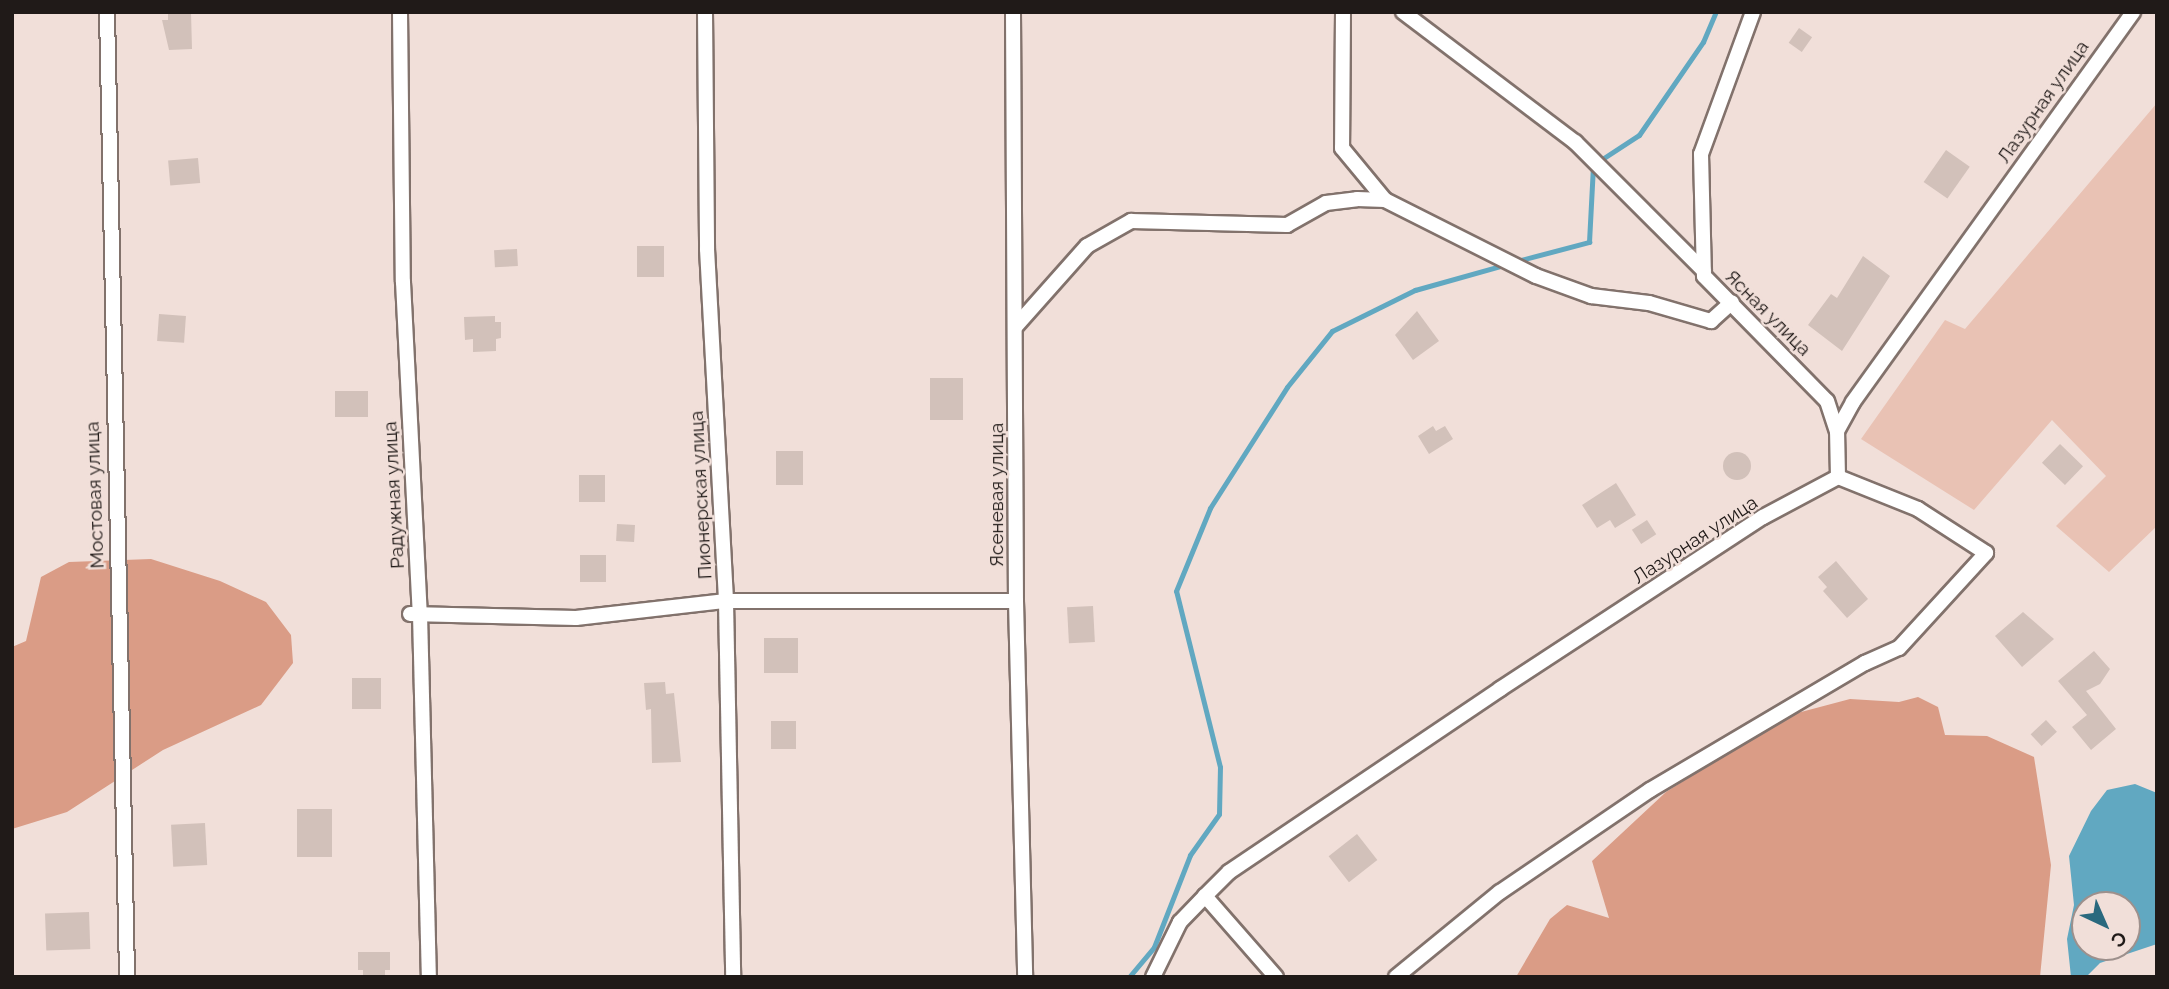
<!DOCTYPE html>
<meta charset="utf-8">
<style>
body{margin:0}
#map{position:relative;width:2169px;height:989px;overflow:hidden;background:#f1dfd9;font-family:Raleway,sans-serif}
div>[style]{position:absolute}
.green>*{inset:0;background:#e9c2b4}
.forest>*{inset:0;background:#da9c86}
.water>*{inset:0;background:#61a8c1}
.stream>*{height:5px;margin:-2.5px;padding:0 2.5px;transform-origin:2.5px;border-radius:2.5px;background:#61a8c1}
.building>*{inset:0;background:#d2c1ba;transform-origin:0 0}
.round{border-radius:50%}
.roads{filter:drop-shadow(2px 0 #82726c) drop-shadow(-2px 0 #82726c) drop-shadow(0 2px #82726c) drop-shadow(0 -2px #82726c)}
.minor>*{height:14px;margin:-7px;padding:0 7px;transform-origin:7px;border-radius:7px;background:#fff}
span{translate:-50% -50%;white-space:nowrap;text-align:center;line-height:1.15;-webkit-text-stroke:5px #f1dfd9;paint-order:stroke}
.street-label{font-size:19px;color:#201a18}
.frame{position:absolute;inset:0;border:14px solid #201a18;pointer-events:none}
.north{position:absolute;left:2071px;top:891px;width:70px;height:70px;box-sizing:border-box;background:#f1dfd9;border:2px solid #9d908c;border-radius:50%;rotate:136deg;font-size:19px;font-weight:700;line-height:28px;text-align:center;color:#201a18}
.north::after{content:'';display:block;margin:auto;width:24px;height:32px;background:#2a697e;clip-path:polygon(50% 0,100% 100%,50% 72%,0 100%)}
</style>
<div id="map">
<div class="green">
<div style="clip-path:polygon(2157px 103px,2157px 526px,2109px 572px,2056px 526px,2106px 476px,2052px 420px,1974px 510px,1861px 439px,1945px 320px,1965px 329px)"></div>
</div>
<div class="forest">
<div style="clip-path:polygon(151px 559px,220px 581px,266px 602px,291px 635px,293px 663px,261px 705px,163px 750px,67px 812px,12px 829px,12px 647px,26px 641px,41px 577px,69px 562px)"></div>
<div style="clip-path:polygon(1918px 697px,1938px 707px,1945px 735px,1987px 736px,2034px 757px,2051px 865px,2040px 977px,1516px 977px,1550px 919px,1567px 905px,1609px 918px,1592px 861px,1666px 792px,1786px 716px,1850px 699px,1899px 702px)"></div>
</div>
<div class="water">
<div style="clip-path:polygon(evenodd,2135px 784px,2157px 793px,2157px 944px,2100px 963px,2086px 977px,2071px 977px,2067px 939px,2074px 905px,2069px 856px,2091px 811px,2107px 790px,2135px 784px,2085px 905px,2127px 905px,2127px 947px,2085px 947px,2085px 905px)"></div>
</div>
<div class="stream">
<div style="left:1513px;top:262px;width:79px;rotate:-14.7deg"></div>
<div style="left:1589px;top:242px;width:77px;rotate:-87deg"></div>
<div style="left:1593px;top:165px;width:55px;rotate:-33.1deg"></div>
<div style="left:1639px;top:135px;width:113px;rotate:-55.5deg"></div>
<div style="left:1703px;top:42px;width:33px;rotate:-67deg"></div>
<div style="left:1129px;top:977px;width:39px;rotate:-50deg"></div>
<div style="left:1154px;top:947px;width:99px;rotate:-68.6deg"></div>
<div style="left:1190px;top:855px;width:50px;rotate:-54.7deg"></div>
<div style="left:1219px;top:814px;width:47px;rotate:-88.8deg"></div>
<div style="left:1220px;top:767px;width:181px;rotate:-104deg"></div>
<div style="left:1176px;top:591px;width:90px;rotate:-67.7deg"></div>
<div style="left:1210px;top:508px;width:143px;rotate:-57.5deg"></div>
<div style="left:1287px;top:387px;width:72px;rotate:-51.2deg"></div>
<div style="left:1332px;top:331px;width:93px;rotate:-26.3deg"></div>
<div style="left:1415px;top:290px;width:92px;rotate:-15.7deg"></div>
</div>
<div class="building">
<div style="clip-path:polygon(168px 12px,191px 12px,192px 49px,169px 50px,162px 20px,168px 20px)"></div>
<div style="left:1799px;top:28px;width:16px;height:18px;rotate:35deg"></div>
<div style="left:1946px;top:150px;width:29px;height:39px;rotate:35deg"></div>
<div style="left:198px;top:158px;width:25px;height:30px;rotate:85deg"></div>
<div style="left:637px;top:246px;width:27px;height:31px"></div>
<div style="left:517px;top:249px;width:17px;height:23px;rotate:87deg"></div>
<div style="clip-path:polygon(1863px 256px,1890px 276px,1842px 351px,1808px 325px,1831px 294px,1837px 298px)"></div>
<div style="clip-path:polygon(1417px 311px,1439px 341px,1413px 360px,1395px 335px)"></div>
<div style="left:159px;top:314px;width:27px;height:27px;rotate:4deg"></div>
<div style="clip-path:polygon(495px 316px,495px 322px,501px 322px,501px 338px,496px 339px,496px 351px,473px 352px,473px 339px,465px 340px,464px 317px)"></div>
<div style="left:930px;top:378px;width:33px;height:42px"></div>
<div style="left:368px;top:391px;width:26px;height:33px;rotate:90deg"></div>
<div style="clip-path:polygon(1433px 426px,1436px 431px,1445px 426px,1453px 439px,1429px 454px,1418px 436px)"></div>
<div style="left:2060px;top:444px;width:32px;height:26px;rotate:44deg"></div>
<div style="left:803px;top:451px;width:34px;height:27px;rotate:90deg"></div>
<div class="round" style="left:1723px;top:452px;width:28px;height:28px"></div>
<div style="left:579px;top:475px;width:26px;height:27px"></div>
<div style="clip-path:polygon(1616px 483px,1636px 515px,1615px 528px,1610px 520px,1597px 528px,1582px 505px)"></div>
<div style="left:1647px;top:520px;width:17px;height:18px;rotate:57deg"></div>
<div style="left:617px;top:524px;width:18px;height:17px;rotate:3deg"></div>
<div style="left:580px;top:555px;width:26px;height:27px"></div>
<div style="clip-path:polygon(1836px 561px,1868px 599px,1847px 618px,1823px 591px,1827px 587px,1818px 577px)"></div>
<div style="left:1093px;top:606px;width:36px;height:26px;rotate:87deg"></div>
<div style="clip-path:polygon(2023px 612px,2054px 639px,2022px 667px,1995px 636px)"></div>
<div style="left:798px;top:638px;width:35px;height:34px;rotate:90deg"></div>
<div style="clip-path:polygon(2094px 651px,2110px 669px,2100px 684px,2086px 691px,2116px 729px,2091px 750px,2072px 727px,2087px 715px,2058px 681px)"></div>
<div style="left:352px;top:678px;width:29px;height:31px"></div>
<div style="clip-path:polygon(665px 682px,666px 694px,674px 693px,681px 762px,652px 763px,651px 709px,646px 710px,644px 683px)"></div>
<div style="left:2046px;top:720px;width:16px;height:21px;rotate:47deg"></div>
<div style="left:771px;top:721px;width:25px;height:28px"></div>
<div style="left:297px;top:809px;width:35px;height:48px"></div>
<div style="left:205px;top:823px;width:42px;height:34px;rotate:87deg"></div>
<div style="left:1357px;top:834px;width:33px;height:36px;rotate:52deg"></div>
<div style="left:89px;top:912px;width:37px;height:44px;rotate:88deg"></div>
<div style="clip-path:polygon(358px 952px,390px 952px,390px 970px,385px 970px,385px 977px,363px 977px,363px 970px,358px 970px)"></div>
</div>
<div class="roads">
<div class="minor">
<div style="left:107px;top:12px;width:965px;rotate:88.81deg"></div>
<div style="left:400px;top:12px;width:270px;rotate:89.4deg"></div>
<div style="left:403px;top:282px;width:332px;rotate:87.1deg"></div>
<div style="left:420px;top:614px;width:363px;rotate:88.6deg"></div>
<div style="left:705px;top:12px;width:237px;rotate:89.5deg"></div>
<div style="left:707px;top:249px;width:353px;rotate:86.9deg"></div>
<div style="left:726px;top:601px;width:376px;rotate:88.9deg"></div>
<div style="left:1013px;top:12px;width:589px;rotate:89.71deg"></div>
<div style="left:1016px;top:601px;width:376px;rotate:88.6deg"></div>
<div style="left:1343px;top:12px;width:136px;rotate:90.4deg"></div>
<div style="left:1342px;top:148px;width:67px;rotate:50.4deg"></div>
<div style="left:1403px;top:12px;width:216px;rotate:37.1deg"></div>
<div style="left:1575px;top:142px;width:182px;rotate:45deg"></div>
<div style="left:1753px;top:12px;width:151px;rotate:110.1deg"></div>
<div style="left:1701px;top:154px;width:122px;rotate:88.6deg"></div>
<div style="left:1704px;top:276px;width:175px;rotate:45.5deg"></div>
<div style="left:1827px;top:401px;width:32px;rotate:72deg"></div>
<div style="left:1016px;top:326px;width:107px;rotate:-48.4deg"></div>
<div style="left:1087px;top:246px;width:51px;rotate:-29.6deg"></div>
<div style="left:1131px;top:221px;width:156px;rotate:1.5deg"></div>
<div style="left:1287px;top:225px;width:45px;rotate:-29.4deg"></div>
<div style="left:1326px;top:203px;width:31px;rotate:-7deg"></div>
<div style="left:1357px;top:199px;width:28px;rotate:2deg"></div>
<div style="left:1385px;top:200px;width:169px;rotate:26.7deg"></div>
<div style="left:1536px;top:276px;width:59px;rotate:20deg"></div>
<div style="left:1591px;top:296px;width:58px;rotate:6.9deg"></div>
<div style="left:1649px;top:303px;width:65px;rotate:16.2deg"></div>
<div style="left:1711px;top:321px;width:28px;rotate:-42deg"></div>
<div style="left:410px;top:614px;width:166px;rotate:1.4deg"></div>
<div style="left:576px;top:618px;width:151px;rotate:-6.5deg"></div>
<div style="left:726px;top:601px;width:290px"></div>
<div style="left:1153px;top:977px;width:61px;rotate:-63.9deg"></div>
<div style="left:1180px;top:922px;width:36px;rotate:-46deg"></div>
<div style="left:1276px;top:977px;width:108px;rotate:-131.2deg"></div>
<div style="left:1205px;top:896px;width:34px;rotate:-45deg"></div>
<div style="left:1229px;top:872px;width:327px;rotate:-34deg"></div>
<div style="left:1500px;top:689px;width:314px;rotate:-33.2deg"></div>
<div style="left:1763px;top:517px;width:85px;rotate:-28.1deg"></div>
<div style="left:1838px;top:477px;width:46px;rotate:-91.2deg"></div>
<div style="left:1837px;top:431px;width:33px;rotate:-61deg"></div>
<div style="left:1853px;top:402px;width:480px;rotate:-54.3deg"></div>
<div style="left:1396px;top:977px;width:134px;rotate:-39.3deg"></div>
<div style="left:1500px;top:892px;width:181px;rotate:-34.2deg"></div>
<div style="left:1650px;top:790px;width:250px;rotate:-30.6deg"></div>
<div style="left:1865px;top:663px;width:37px;rotate:-24deg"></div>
<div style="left:1899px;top:648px;width:129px;rotate:-47.5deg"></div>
<div style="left:1986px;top:553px;width:81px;rotate:-147.1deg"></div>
<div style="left:1918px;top:509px;width:86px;rotate:-158.2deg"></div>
</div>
</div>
<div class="street-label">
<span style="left:2043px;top:102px;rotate:-55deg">Лазурная улица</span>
<span style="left:1768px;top:313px;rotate:45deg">Ясная улица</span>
<span style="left:95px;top:495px;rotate:-92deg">Мостовая улица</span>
<span style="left:394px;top:495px;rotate:-93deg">Радужная улица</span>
<span style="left:701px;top:495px;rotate:-93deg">Пионерская улица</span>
<span style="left:997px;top:495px;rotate:-90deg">Ясеневая улица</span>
<span style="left:1695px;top:540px;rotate:-33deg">Лазурная улица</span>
</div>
<div class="frame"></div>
<div class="north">С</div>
</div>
